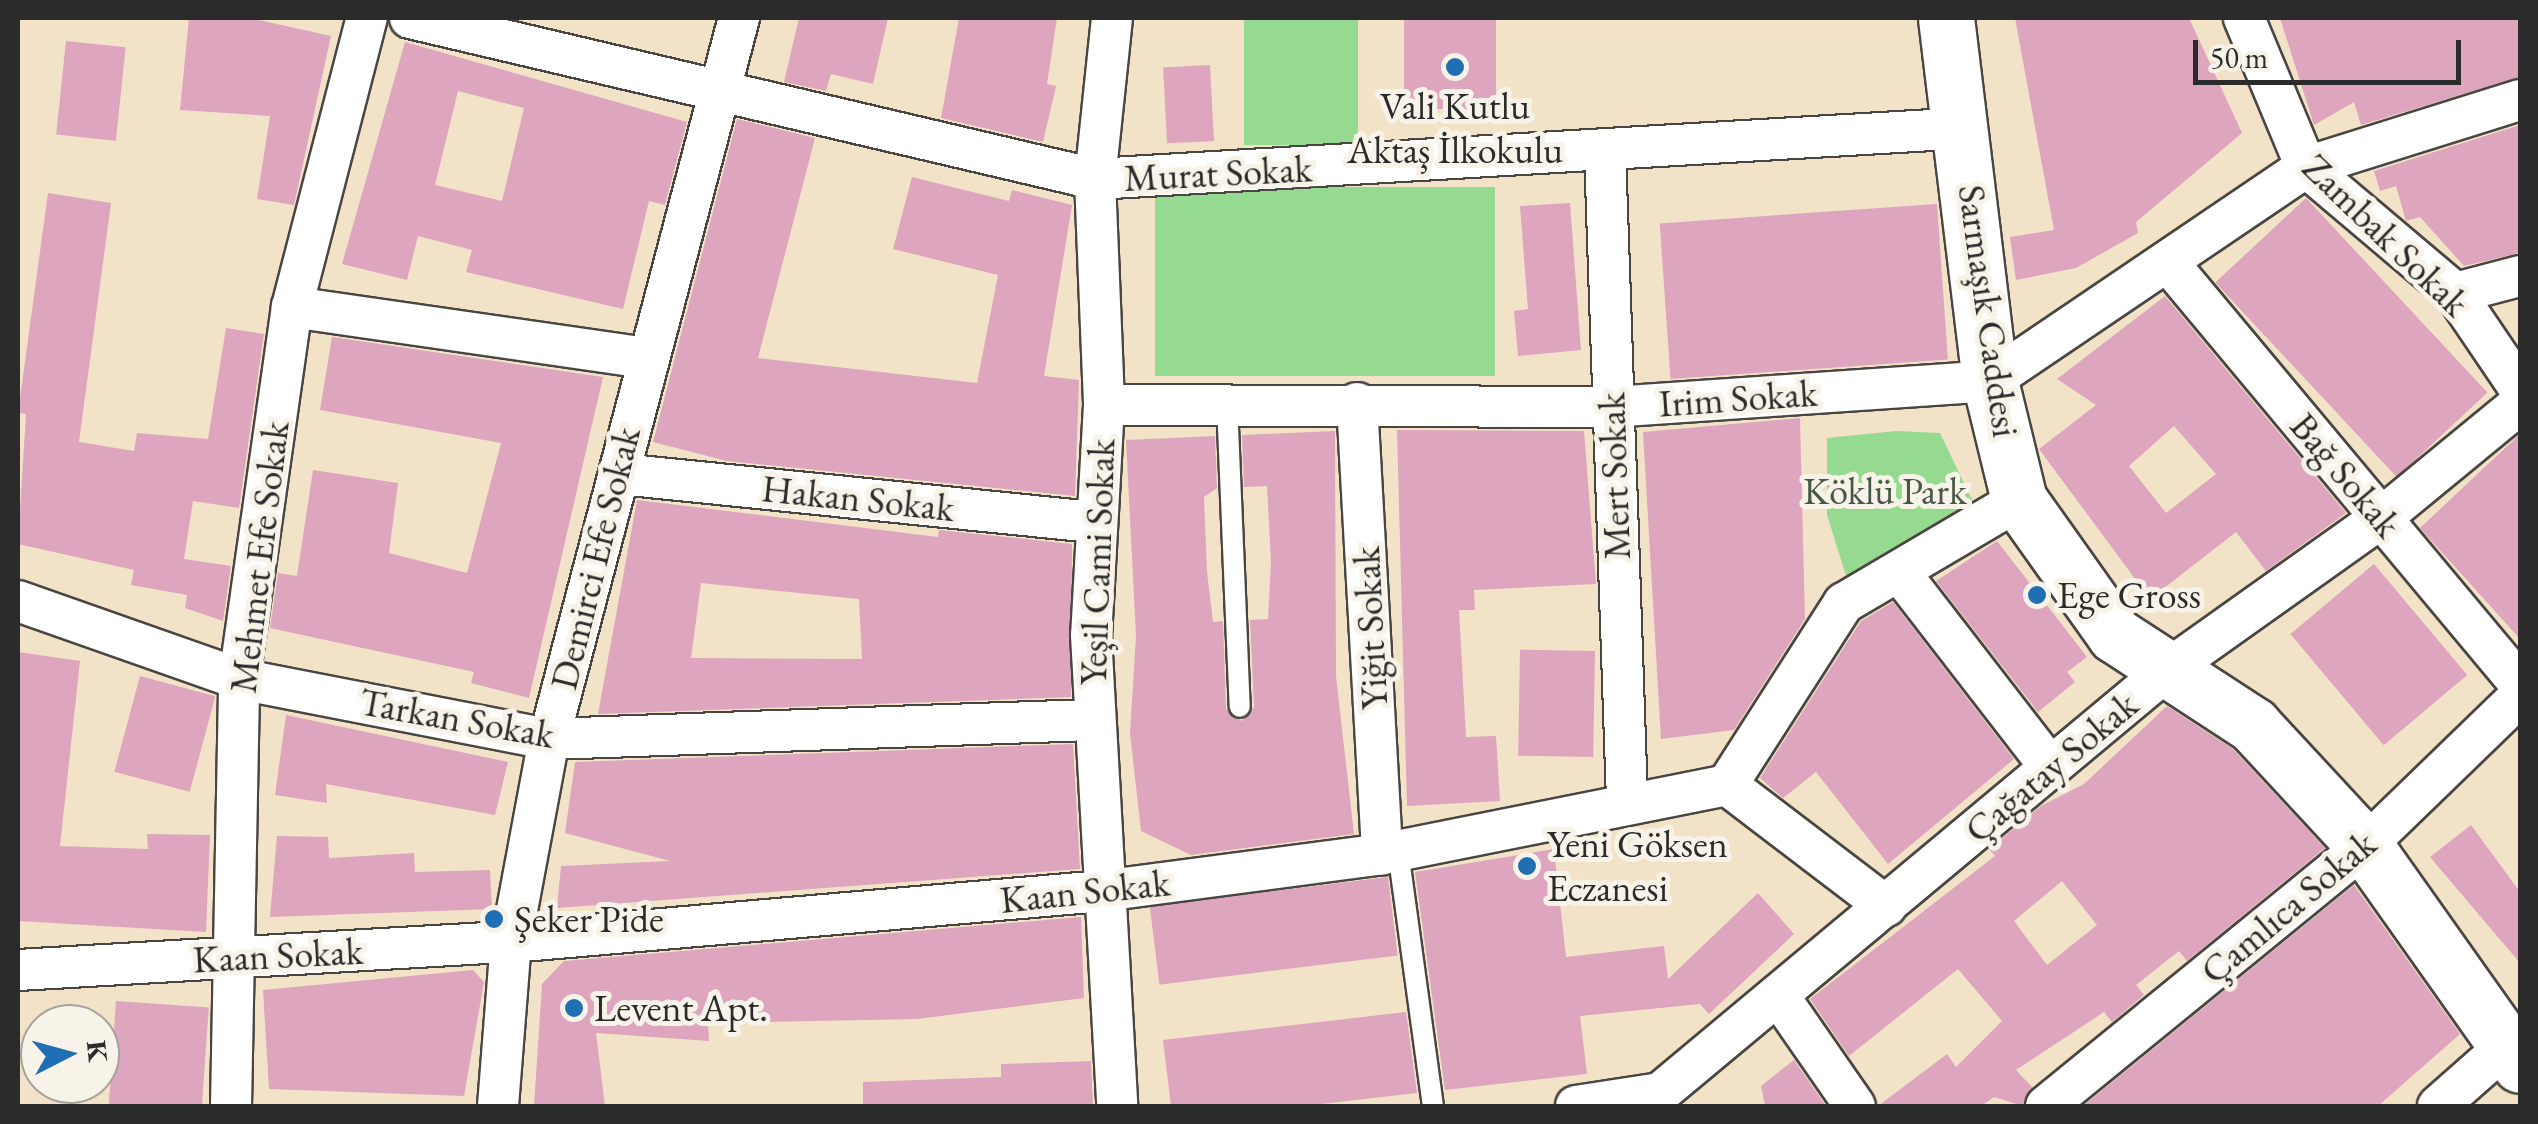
<!DOCTYPE html>
<meta charset="utf-8">
<style>
body{margin:0}
#map{position:relative;width:2538px;height:1124px;overflow:hidden;background:#f2e2c7;font-family:"EB Garamond",serif}
div>[style]{position:absolute}
.green>*{inset:0;background:#96da92;transform-origin:0 0}
.building>*{inset:0;background:#dea5be;transform-origin:0 0}
.roads{filter:drop-shadow(2px 0 #494642) drop-shadow(-2px 0 #494642) drop-shadow(0 2px #494642) drop-shadow(0 -2px #494642)}
.service>*{height:20px;margin:-10px;padding:0 10px;transform-origin:10px;border-radius:10px;background:#fff}
.minor>*{height:40px;margin:-20px;padding:0 20px;transform-origin:20px;border-radius:20px;background:#fff}
.secondary>*{height:55px;margin:-27.5px;padding:0 27.5px;transform-origin:27.5px;border-radius:27.5px;background:#fff}
.dots>*{width:28px;height:28px;translate:-50% -50%;box-sizing:border-box;border:5px solid #f7f3e8;border-radius:50%}
span{translate:-50% -50%;white-space:nowrap;text-align:center;line-height:1.15;-webkit-text-stroke:10px #f7f3e8;paint-order:stroke}
.poi-label{font-size:38px;color:#2b2b2b}
.left{translate:0 -50%;text-align:left}
.street-label{font-size:38px;color:#2b2b2b}
.park-label{font-size:38px;color:#465745}
.frame{position:absolute;inset:0;border:20px solid #2b2b2b;pointer-events:none}
.north{position:absolute;left:20px;top:1004px;width:100px;height:100px;box-sizing:border-box;background:#f7f3e8;border:2px solid #a5a39c;border-radius:50%;rotate:84deg;font-size:28px;font-weight:700;line-height:40px;text-align:center;color:#2b2b2b}
.north::after{content:'';display:block;margin:auto;width:35px;height:45px;background:#1f6fb2;clip-path:polygon(50% 0,100% 100%,50% 72%,0 100%)}
.scale{position:absolute;left:2193px;top:40px;width:268px;height:45px;box-sizing:border-box;border:5px solid #2b2b2b;border-top:0;padding-left:12px;font-size:30px;line-height:35px;white-space:nowrap;color:#2b2b2b;-webkit-text-stroke:8px #f7f3e8;paint-order:stroke}
</style>
<div id="map">
<div class="green">
<div style="left:1244px;top:18px;width:114px;height:127px"></div>
<div style="left:1155px;top:187px;width:340px;height:189px"></div>
<div style="clip-path:polygon(1896px 431px,1940px 433px,1975px 506px,1848px 582px,1827px 515px,1827px 438px)"></div>
</div>
<div class="building">
<div style="clip-path:polygon(189px 18px,249px 18px,331px 36px,294px 205px,257px 199px,270px 116px,180px 110px)"></div>
<div style="clip-path:polygon(799px 18px,888px 18px,873px 84px,831px 74px,826px 91px,784px 82px)"></div>
<div style="clip-path:polygon(959px 18px,1057px 18px,1047px 84px,1056px 86px,1043px 142px,941px 118px)"></div>
<div style="left:1404px;top:18px;width:92px;height:91px"></div>
<div style="clip-path:polygon(2015px 18px,2189px 18px,2242px 133px,2136px 222px,2138px 233px,2076px 268px,2016px 280px,2010px 237px,2054px 230px)"></div>
<div style="clip-path:polygon(2280px 18px,2520px 18px,2520px 77px,2361px 125px,2354px 102px,2314px 125px)"></div>
<div style="left:66px;top:41px;width:60px;height:94px;rotate:6deg"></div>
<div style="clip-path:polygon(evenodd,405px 42px,687px 122px,665px 205px,649px 201px,623px 309px,466px 272px,472px 250px,418px 236px,407px 280px,342px 264px,405px 42px,458px 91px,524px 108px,502px 201px,435px 185px,458px 91px)"></div>
<div style="left:1210px;top:65px;width:76px;height:47px;rotate:87deg"></div>
<div style="clip-path:polygon(737px 119px,815px 138px,758px 358px,977px 383px,998px 275px,893px 249px,912px 177px,1009px 201px,1012px 190px,1072px 205px,1044px 376px,1079px 380px,1075px 496px,727px 461px,653px 442px)"></div>
<div style="clip-path:polygon(2520px 125px,2520px 253px,2464px 266px,2420px 217px,2406px 221px,2396px 186px,2380px 191px,2374px 171px)"></div>
<div style="clip-path:polygon(48px 193px,111px 203px,79px 442px,134px 451px,137px 433px,208px 439px,226px 328px,264px 334px,239px 508px,193px 501px,184px 559px,231px 566px,223px 621px,185px 608px,187px 595px,131px 585px,134px 570px,18px 544px,26px 414px,18px 413px)"></div>
<div style="left:2306px;top:198px;width:266px;height:124px;rotate:47deg"></div>
<div style="clip-path:polygon(1570px 203px,1581px 350px,1518px 356px,1514px 311px,1528px 309px,1520px 206px)"></div>
<div style="left:1937px;top:204px;width:156px;height:278px;rotate:86deg"></div>
<div style="clip-path:polygon(evenodd,2165px 296px,2346px 513px,2266px 571px,2236px 532px,2150px 599px,2039px 449px,2096px 405px,2057px 379px,2165px 296px,2174px 426px,2216px 474px,2166px 513px,2129px 466px,2174px 426px)"></div>
<div style="clip-path:polygon(332px 337px,603px 377px,529px 698px,471px 683px,474px 672px,270px 628px,278px 573px,297px 576px,313px 470px,398px 483px,389px 553px,467px 573px,501px 443px,320px 410px)"></div>
<div style="clip-path:polygon(1800px 418px,1805px 619px,1734px 730px,1661px 739px,1643px 432px)"></div>
<div style="clip-path:polygon(1397px 430px,1584px 431px,1596px 584px,1474px 590px,1475px 610px,1459px 610px,1466px 737px,1496px 736px,1500px 801px,1407px 806px)"></div>
<div style="clip-path:polygon(1335px 431px,1336px 676px,1354px 834px,1191px 855px,1141px 831px,1130px 733px,1136px 636px,1126px 440px,1215px 436px,1217px 488px,1204px 497px,1207px 572px,1213px 622px,1223px 621px,1226px 709px,1242px 721px,1254px 707px,1250px 620px,1268px 619px,1271px 562px,1267px 486px,1244px 487px,1242px 435px)"></div>
<div style="clip-path:polygon(2520px 434px,2520px 639px,2420px 528px)"></div>
<div style="clip-path:polygon(evenodd,637px 500px,938px 537px,939px 530px,1072px 544px,1071px 697px,598px 714px,637px 500px,701px 583px,859px 599px,862px 659px,691px 658px,701px 583px)"></div>
<div style="clip-path:polygon(1997px 541px,2087px 657px,2067px 672px,2075px 682px,2038px 712px,1936px 581px)"></div>
<div style="left:2374px;top:564px;width:145px;height:109px;rotate:50deg"></div>
<div style="clip-path:polygon(1893px 602px,2014px 759px,1888px 864px,1816px 772px,1783px 798px,1760px 778px,1861px 621px)"></div>
<div style="left:1595px;top:651px;width:106px;height:75px;rotate:91deg"></div>
<div style="clip-path:polygon(18px 652px,80px 661px,60px 846px,148px 849px,147px 834px,210px 835px,206px 932px,18px 921px)"></div>
<div style="left:140px;top:676px;width:78px;height:99px;rotate:15deg"></div>
<div style="clip-path:polygon(evenodd,2167px 706px,2233px 749px,2325px 848px,2187px 961px,2179px 951px,2136px 985px,2144px 995px,2112px 1022px,2104px 1012px,2016px 1070px,2032px 1087px,2023px 1106px,1994px 1097px,1981px 1106px,1878px 1106px,1947px 1054px,1956px 1067px,2002px 1021px,1958px 969px,1849px 1056px,1810px 999px,1995px 856px,1989px 849px,2041px 806px,2084px 784px,2167px 706px,2062px 881px,2097px 925px,2047px 965px,2014px 921px,2062px 881px)"></div>
<div style="clip-path:polygon(286px 715px,508px 762px,495px 815px,326px 784px,327px 803px,275px 795px)"></div>
<div style="clip-path:polygon(1073px 744px,1080px 869px,557px 908px,561px 866px,670px 861px,565px 833px,575px 762px)"></div>
<div style="clip-path:polygon(2471px 825px,2520px 892px,2520px 963px,2430px 857px)"></div>
<div style="clip-path:polygon(277px 836px,328px 837px,329px 858px,414px 853px,415px 872px,490px 870px,492px 909px,270px 917px)"></div>
<div style="clip-path:polygon(1554px 849px,1566px 957px,1664px 946px,1668px 979px,1758px 893px,1794px 934px,1709px 1014px,1700px 1004px,1580px 1016px,1587px 1074px,1445px 1090px,1415px 872px)"></div>
<div style="left:1388px;top:877px;width:79px;height:240px;rotate:83deg"></div>
<div style="clip-path:polygon(2354px 885px,2460px 1034px,2378px 1106px,2083px 1106px)"></div>
<div style="clip-path:polygon(1081px 917px,1084px 998px,917px 1019px,708px 1023px,709px 1041px,596px 1033px,605px 1106px,534px 1106px,542px 984px,564px 961px)"></div>
<div style="clip-path:polygon(473px 970px,484px 982px,464px 1096px,269px 1089px,263px 990px)"></div>
<div style="left:116px;top:1001px;width:93px;height:105px;rotate:4deg"></div>
<div style="clip-path:polygon(1406px 1012px,1417px 1093px,1304px 1106px,1171px 1106px,1163px 1040px)"></div>
<div style="clip-path:polygon(1794px 1060px,1826px 1106px,1765px 1106px,1761px 1086px)"></div>
<div style="clip-path:polygon(1091px 1061px,1093px 1106px,863px 1106px,863px 1082px,1001px 1077px,1001px 1064px)"></div>
</div>
<div class="roads">
<div class="service">
<div style="left:1227px;top:403px;width:304px;rotate:87.6deg"></div>
<div style="left:1398px;top:851px;width:257px;rotate:82.2deg"></div>
</div>
<div class="minor">
<div style="left:410px;top:18px;width:704px;rotate:13.23deg"></div>
<div style="left:1095px;top:179px;width:872px;rotate:-3.35deg"></div>
<div style="left:1112px;top:18px;width:162px;rotate:96deg"></div>
<div style="left:1095px;top:179px;width:226px;rotate:87.7deg"></div>
<div style="left:1104px;top:405px;width:230px;rotate:93.2deg"></div>
<div style="left:1091px;top:635px;width:472px;rotate:86.8deg"></div>
<div style="left:2244px;top:18px;width:161px;rotate:67.4deg"></div>
<div style="left:2306px;top:167px;width:195px;rotate:40.2deg"></div>
<div style="left:2455px;top:293px;width:116px;rotate:55.9deg"></div>
<div style="left:1605px;top:151px;width:650px;rotate:88.06deg"></div>
<div style="left:2171px;top:266px;width:545px;rotate:50.14deg"></div>
<div style="left:2455px;top:293px;width:67px;rotate:-14.7deg"></div>
<div style="left:292px;top:307px;width:356px;rotate:8.2deg"></div>
<div style="left:1357px;top:403px;width:452px;rotate:86.8deg"></div>
<div style="left:1104px;top:405px;width:507px;rotate:0.23deg"></div>
<div style="left:1611px;top:407px;width:380px;rotate:-3.9deg"></div>
<div style="left:1990px;top:381px;width:382px;rotate:-34.1deg"></div>
<div style="left:2306px;top:167px;width:224px;rotate:-17.4deg"></div>
<div style="left:620px;top:474px;width:478px;rotate:5.8deg"></div>
<div style="left:1901px;top:574px;width:245px;rotate:52.3deg"></div>
<div style="left:18px;top:601px;width:234px;rotate:19.4deg"></div>
<div style="left:239px;top:679px;width:316px;rotate:11deg"></div>
<div style="left:549px;top:739px;width:542px;rotate:-2.01deg"></div>
<div style="left:1727px;top:785px;width:200px;rotate:37.3deg"></div>
<div style="left:18px;top:970px;width:494px;rotate:-3.3deg"></div>
<div style="left:511px;top:942px;width:593px;rotate:-4.93deg"></div>
<div style="left:1102px;top:891px;width:282px;rotate:-7.5deg"></div>
<div style="left:1382px;top:854px;width:352px;rotate:-11.3deg"></div>
<div style="left:1727px;top:785px;width:216px;rotate:-57.3deg"></div>
<div style="left:1844px;top:603px;width:203px;rotate:-30.5deg"></div>
<div style="left:1778px;top:995px;width:135px;rotate:55.3deg"></div>
<div style="left:231px;top:1106px;width:427px;rotate:-88.9deg"></div>
<div style="left:239px;top:679px;width:376px;rotate:-81.9deg"></div>
<div style="left:292px;top:307px;width:299px;rotate:-75.5deg"></div>
<div style="left:498px;top:1106px;width:165px;rotate:-85.5deg"></div>
<div style="left:511px;top:942px;width:207px;rotate:-79.4deg"></div>
<div style="left:549px;top:739px;width:746px;rotate:-75.24deg"></div>
<div style="left:1576px;top:1106px;width:85px;rotate:-8.8deg"></div>
<div style="left:1660px;top:1093px;width:660px;rotate:-39.84deg"></div>
<div style="left:2167px;top:670px;width:262px;rotate:-35.4deg"></div>
<div style="left:2381px;top:518px;width:180px;rotate:-39.4deg"></div>
<div style="left:2046px;top:1106px;width:412px;rotate:-39.2deg"></div>
<div style="left:2365px;top:846px;width:216px;rotate:-44.1deg"></div>
<div style="left:2438px;top:1106px;width:91px;rotate:-41.4deg"></div>
</div>
<div class="secondary">
<div style="left:1946px;top:18px;width:366px;rotate:83.1deg"></div>
<div style="left:1990px;top:381px;width:122px;rotate:76.3deg"></div>
<div style="left:2019px;top:500px;width:166px;rotate:54.6deg"></div>
<div style="left:2115px;top:635px;width:165px;rotate:33.1deg"></div>
<div style="left:2253px;top:725px;width:165px;rotate:47.2deg"></div>
<div style="left:2365px;top:846px;width:268px;rotate:54.7deg"></div>
</div>
</div>
<div class="dots">
<div style="left:1455px;top:67px;background:#1f6fb2"></div>
<div style="left:2037px;top:595px;background:#1f6fb2"></div>
<div style="left:1527px;top:866px;background:#1f6fb2"></div>
<div style="left:494px;top:919px;background:#1f6fb2"></div>
<div style="left:574px;top:1008px;background:#1f6fb2"></div>
</div>
<div class="poi-label">
<span style="left:1455px;top:128px">Vali Kutlu<br>Aktaş İlkokulu</span>
<span class="left" style="left:2057px;top:595px">Ege Gross</span>
<span class="left" style="left:1547px;top:866px">Yeni Göksen<br>Eczanesi</span>
<span class="left" style="left:514px;top:919px">Şeker Pide</span>
<span class="left" style="left:594px;top:1008px">Levent Apt.</span>
</div>
<div class="street-label">
<span style="left:1218px;top:173px;rotate:-3deg">Murat Sokak</span>
<span style="left:2386px;top:235px;rotate:44deg">Zambak Sokak</span>
<span style="left:1989px;top:311px;rotate:82deg">Sarmaşık Caddesi</span>
<span style="left:1738px;top:398px;rotate:-4deg">Irim Sokak</span>
<span style="left:2346px;top:475px;rotate:50deg">Bağ Sokak</span>
<span style="left:1614px;top:476px;rotate:-92deg">Mert Sokak</span>
<span style="left:858px;top:498px;rotate:6deg">Hakan Sokak</span>
<span style="left:259px;top:557px;rotate:-83deg">Mehmet Efe Sokak</span>
<span style="left:595px;top:558px;rotate:-76deg">Demirci Efe Sokak</span>
<span style="left:1097px;top:562px;rotate:-88deg">Yeşil Cami Sokak</span>
<span style="left:1370px;top:628px;rotate:-93deg">Yiğit Sokak</span>
<span style="left:457px;top:718px;rotate:10deg">Tarkan Sokak</span>
<span style="left:2051px;top:767px;rotate:-40deg">Çağatay Sokak</span>
<span style="left:1085px;top:891px;rotate:-6deg">Kaan Sokak</span>
<span style="left:2288px;top:907px;rotate:-40deg">Çamlıca Sokak</span>
<span style="left:278px;top:955px;rotate:-3deg">Kaan Sokak</span>
</div>
<div class="park-label">
<span style="left:1885px;top:491px">Köklü Park</span>
</div>
<div class="frame"></div>
<div class="north">K</div>
<div class="scale">50 m</div>
</div>
